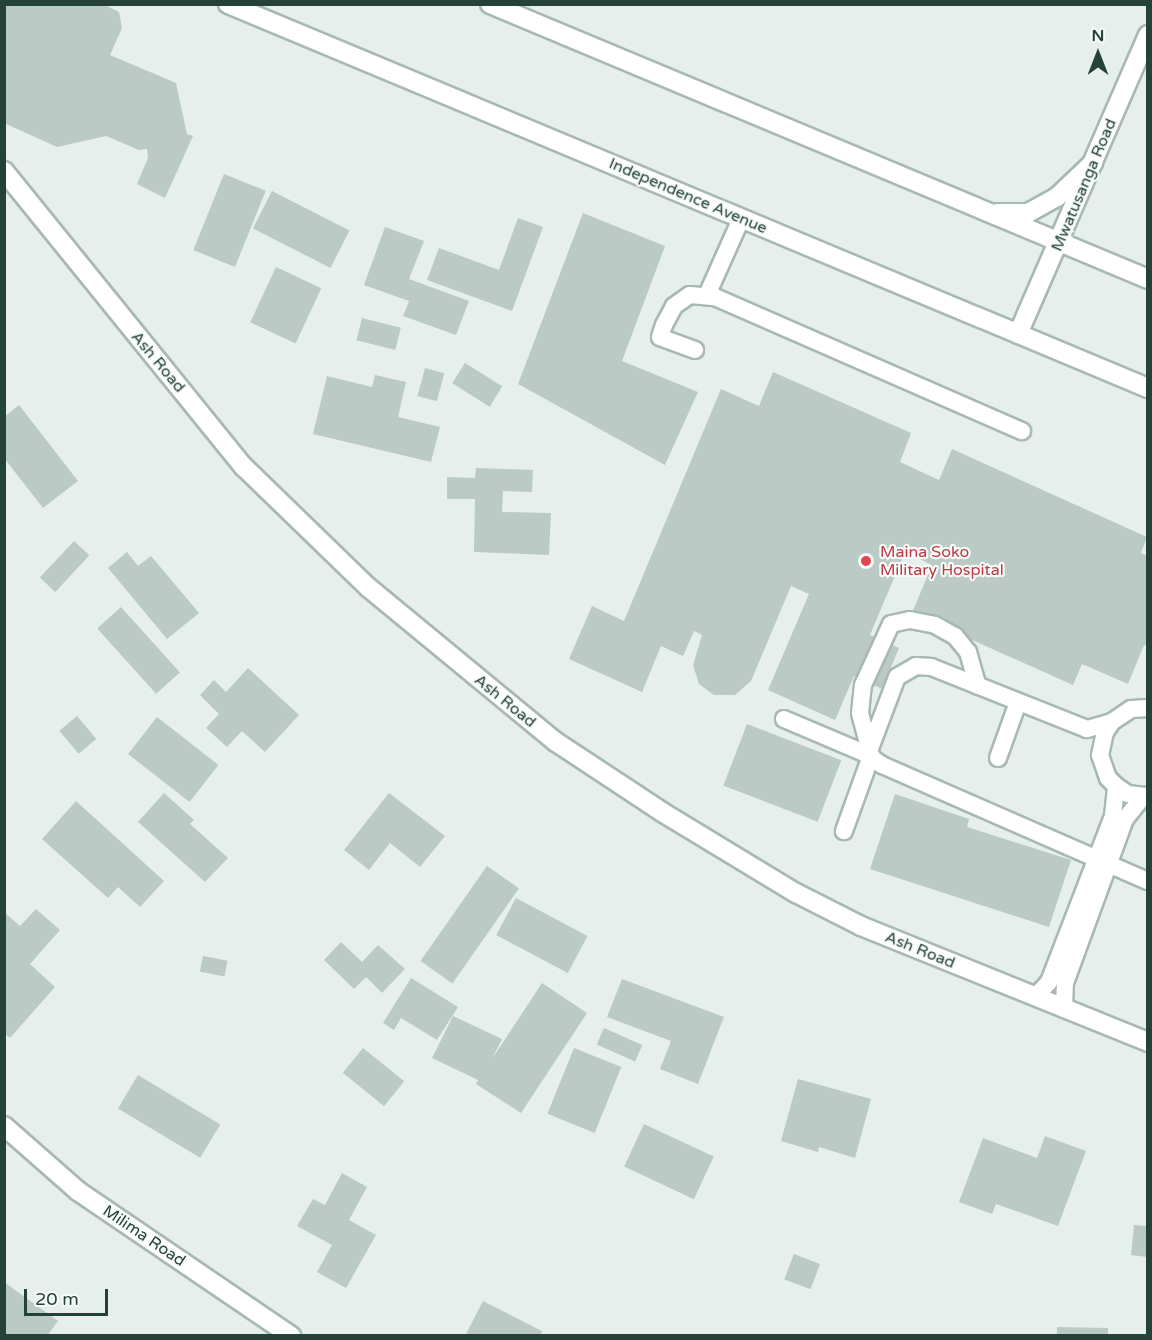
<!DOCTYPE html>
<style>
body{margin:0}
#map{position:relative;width:1152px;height:1340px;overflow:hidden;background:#e6efeb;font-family:"Varela Round",sans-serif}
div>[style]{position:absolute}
.building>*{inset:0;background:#bbcac4;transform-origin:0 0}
.roads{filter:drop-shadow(2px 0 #a8b8b2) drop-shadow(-2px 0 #a8b8b2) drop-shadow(0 2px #a8b8b2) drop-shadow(0 -2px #a8b8b2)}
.lane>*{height:16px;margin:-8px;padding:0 8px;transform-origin:8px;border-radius:8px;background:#fff}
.street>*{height:18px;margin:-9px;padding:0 9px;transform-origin:9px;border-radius:9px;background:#fff}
.secondary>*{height:18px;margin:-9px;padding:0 9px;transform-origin:9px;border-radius:9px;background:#fff}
.dots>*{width:16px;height:16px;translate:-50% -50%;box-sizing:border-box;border:3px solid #f7fbf9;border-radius:50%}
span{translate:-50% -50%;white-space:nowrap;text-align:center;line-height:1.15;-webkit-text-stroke:4.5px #f7fbf9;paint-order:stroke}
.street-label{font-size:16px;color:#24423a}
.health-label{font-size:16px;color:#be3a42}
.left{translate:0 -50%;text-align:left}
.frame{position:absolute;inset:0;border:6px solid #24423a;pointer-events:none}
.north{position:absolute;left:1068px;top:24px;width:60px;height:60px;-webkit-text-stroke:4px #f7fbf9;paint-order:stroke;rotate:0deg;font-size:16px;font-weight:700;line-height:24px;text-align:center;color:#24423a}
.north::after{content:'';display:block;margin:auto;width:21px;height:27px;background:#24423a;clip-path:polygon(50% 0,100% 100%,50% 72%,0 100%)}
.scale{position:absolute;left:24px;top:1289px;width:84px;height:27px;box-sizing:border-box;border:3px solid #24423a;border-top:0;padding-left:8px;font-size:18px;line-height:21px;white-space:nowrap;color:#24423a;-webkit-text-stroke:4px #f7fbf9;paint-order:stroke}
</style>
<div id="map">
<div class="building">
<div style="clip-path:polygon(4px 4px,103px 4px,119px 12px,122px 28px,110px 55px,176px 83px,187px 134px,193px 136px,165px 198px,137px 184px,148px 158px,147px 149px,139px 150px,106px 136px,57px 147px,4px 123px)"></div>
<div style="left:224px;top:174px;width:45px;height:82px;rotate:22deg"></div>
<div style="left:272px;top:191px;width:87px;height:42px;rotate:27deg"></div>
<div style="clip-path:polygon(583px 213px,665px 246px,622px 361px,698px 392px,665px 465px,518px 384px)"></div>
<div style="clip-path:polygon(518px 218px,543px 227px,512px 311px,427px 280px,439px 248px,499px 270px)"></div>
<div style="clip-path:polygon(385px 227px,424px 241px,409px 279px,469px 301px,456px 335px,403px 316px,409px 301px,364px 285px)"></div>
<div style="left:276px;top:267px;width:50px;height:61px;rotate:25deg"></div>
<div style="left:362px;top:318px;width:40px;height:23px;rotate:14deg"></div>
<div style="left:465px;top:363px;width:44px;height:24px;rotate:32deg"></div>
<div style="left:425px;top:368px;width:20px;height:29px;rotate:15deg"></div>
<div style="clip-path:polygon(773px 372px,911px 433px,900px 462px,939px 480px,952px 449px,1147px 537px,1141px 553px,1148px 556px,1148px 646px,1144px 645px,1128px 684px,1082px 664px,1073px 685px,912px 613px,932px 565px,905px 552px,870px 635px,899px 648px,882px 689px,854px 676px,835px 720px,768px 690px,809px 594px,791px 586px,751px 681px,735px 695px,714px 695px,699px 684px,693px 665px,702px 635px,694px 631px,683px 656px,661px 646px,642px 692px,569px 659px,592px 606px,624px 621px,721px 389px,759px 406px)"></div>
<div style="clip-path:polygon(375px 375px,406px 382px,398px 417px,440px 427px,431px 462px,313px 434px,327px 376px,372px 387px)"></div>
<div style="clip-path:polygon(19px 405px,78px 481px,43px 508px,4px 458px,4px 417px)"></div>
<div style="clip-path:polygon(476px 468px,533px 470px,532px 492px,503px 491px,502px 512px,551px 513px,549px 555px,474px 552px,475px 499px,447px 499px,447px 477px,475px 478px)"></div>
<div style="left:74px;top:541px;width:21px;height:50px;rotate:43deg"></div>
<div style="clip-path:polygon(127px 552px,138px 566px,151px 556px,199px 613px,167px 639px,108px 568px)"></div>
<div style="left:121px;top:607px;width:88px;height:32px;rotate:48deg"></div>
<div style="clip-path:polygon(248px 668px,299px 715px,265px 752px,242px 731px,227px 747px,206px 728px,219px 714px,200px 695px,214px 680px,226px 692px)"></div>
<div style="left:77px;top:716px;width:30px;height:23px;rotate:50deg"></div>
<div style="left:157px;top:717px;width:78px;height:47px;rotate:38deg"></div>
<div style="left:747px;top:724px;width:101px;height:66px;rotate:21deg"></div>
<div style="clip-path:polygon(164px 793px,194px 820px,190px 824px,228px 858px,205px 882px,138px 822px)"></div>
<div style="clip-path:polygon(389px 793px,445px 836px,420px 867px,390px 843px,369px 870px,344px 850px)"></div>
<div style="clip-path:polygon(895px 794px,969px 819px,967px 827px,1071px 860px,1049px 927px,870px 869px)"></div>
<div style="clip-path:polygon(76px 801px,164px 881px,140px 907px,118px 887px,108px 898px,42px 839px)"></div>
<div style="left:487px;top:866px;width:39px;height:116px;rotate:35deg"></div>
<div style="left:516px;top:898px;width:81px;height:42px;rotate:28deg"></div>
<div style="clip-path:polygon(36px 909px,60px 930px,30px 964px,55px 987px,10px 1038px,4px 1033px,4px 912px,20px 926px)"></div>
<div style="clip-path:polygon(341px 942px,362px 962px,378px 945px,405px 969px,382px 993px,366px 977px,354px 989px,324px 960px)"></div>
<div style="left:203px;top:956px;width:25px;height:16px;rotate:11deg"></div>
<div style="clip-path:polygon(411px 978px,458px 1007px,437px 1040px,401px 1018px,394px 1030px,383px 1023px)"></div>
<div style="clip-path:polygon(622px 979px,724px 1017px,698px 1084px,660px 1069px,671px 1041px,607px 1017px)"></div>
<div style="clip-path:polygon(542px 983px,587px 1013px,521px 1113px,476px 1084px,478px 1080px,432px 1058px,453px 1016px,502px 1039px,492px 1059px)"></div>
<div style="left:604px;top:1028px;width:42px;height:18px;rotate:24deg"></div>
<div style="left:363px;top:1048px;width:53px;height:32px;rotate:39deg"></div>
<div style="left:574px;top:1048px;width:51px;height:71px;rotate:22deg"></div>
<div style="left:138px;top:1075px;width:96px;height:39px;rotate:31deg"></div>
<div style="clip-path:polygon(798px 1079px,871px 1099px,855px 1158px,819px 1147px,818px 1152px,781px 1141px)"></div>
<div style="left:644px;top:1124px;width:77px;height:47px;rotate:25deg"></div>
<div style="clip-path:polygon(1045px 1136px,1086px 1151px,1058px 1226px,996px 1204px,992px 1214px,959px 1202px,983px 1138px,1037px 1158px)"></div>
<div style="clip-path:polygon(342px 1173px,367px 1187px,349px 1220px,376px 1235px,346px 1288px,317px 1272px,332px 1245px,297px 1226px,313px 1199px,325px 1205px)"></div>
<div style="clip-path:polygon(1134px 1225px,1148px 1226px,1148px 1257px,1131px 1255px)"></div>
<div style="left:794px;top:1254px;width:28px;height:27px;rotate:21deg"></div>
<div style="clip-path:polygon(4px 1282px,58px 1321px,47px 1336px,4px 1336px)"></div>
<div style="clip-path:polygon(483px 1301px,542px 1331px,540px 1336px,465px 1336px)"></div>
<div style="left:1057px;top:1327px;width:51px;height:9px;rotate:1deg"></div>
</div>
<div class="roads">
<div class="lane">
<div style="left:707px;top:295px;width:83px;rotate:-65.9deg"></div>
<div style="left:695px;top:350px;width:37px;rotate:-160deg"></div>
<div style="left:660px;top:337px;width:13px;rotate:-72deg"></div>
<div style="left:664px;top:325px;width:21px;rotate:-62deg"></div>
<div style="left:674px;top:306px;width:19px;rotate:-35deg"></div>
<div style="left:690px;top:295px;width:25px;rotate:5deg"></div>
<div style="left:715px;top:297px;width:335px;rotate:23.6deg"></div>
<div style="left:1148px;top:708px;width:17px;rotate:177deg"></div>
<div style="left:1131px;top:709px;width:23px;rotate:146deg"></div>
<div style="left:1112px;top:722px;width:12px;rotate:125deg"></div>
<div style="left:1105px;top:732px;width:24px;rotate:102deg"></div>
<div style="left:1100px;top:755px;width:24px;rotate:71deg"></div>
<div style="left:1108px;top:778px;width:11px;rotate:45deg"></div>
<div style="left:1116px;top:786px;width:14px;rotate:34deg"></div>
<div style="left:1128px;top:794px;width:20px;rotate:6deg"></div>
<div style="left:784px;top:719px;width:95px;rotate:23deg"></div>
<div style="left:871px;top:756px;width:80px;rotate:109.8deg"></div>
<div style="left:1112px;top:722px;width:26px;rotate:164deg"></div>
<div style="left:1087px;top:729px;width:168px;rotate:-158.3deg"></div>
<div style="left:931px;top:667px;width:15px;rotate:-176deg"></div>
<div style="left:916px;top:666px;width:22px;rotate:150deg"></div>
<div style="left:897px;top:677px;width:79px;rotate:110.7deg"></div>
<div style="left:869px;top:751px;width:9px;rotate:63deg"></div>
<div style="left:873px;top:759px;width:11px;rotate:34deg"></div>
<div style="left:882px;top:765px;width:290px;rotate:23.6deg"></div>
<div style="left:869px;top:747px;width:35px;rotate:-105deg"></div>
<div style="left:860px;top:713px;width:28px;rotate:-84deg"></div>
<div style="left:863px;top:685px;width:67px;rotate:-65.3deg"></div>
<div style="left:891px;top:624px;width:19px;rotate:-12deg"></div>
<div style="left:910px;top:620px;width:25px;rotate:11deg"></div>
<div style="left:935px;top:625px;width:23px;rotate:29deg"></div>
<div style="left:955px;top:636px;width:21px;rotate:51deg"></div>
<div style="left:968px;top:652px;width:35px;rotate:74deg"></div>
<div style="left:998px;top:758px;width:59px;rotate:-70.3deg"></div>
<div style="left:1035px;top:997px;width:21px;rotate:-47deg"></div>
<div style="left:1049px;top:982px;width:178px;rotate:-68.9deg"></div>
<div style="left:1113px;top:816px;width:30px;rotate:-84deg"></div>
<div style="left:1064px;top:1009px;width:26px;rotate:-88deg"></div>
<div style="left:1065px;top:983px;width:175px;rotate:-69.9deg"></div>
<div style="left:1125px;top:819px;width:28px;rotate:-51deg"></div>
</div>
<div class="street">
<div style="left:4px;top:171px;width:381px;rotate:51deg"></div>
<div style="left:244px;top:467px;width:174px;rotate:44.1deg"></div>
<div style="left:369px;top:588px;width:242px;rotate:39.5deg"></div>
<div style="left:556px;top:742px;width:127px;rotate:33.4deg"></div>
<div style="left:662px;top:812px;width:157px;rotate:31.2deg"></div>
<div style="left:796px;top:893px;width:73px;rotate:26.9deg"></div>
<div style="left:861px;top:926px;width:310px;rotate:22deg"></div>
<div style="left:1018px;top:334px;width:326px;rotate:-66.5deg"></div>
<div style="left:4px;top:1126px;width:98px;rotate:41.3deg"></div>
<div style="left:78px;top:1191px;width:258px;rotate:34.2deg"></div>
</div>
<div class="secondary">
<div style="left:228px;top:4px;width:997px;rotate:22.66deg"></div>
<div style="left:490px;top:4px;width:713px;rotate:22.68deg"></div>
<div style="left:997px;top:213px;width:31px"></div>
<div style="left:1028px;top:213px;width:33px;rotate:-29deg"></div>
<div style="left:1057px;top:197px;width:50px;rotate:-43.4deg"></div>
</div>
</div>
<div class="dots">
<div style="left:866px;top:561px;background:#e0444e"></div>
</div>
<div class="street-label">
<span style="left:1084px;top:185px;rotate:-67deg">Mwatusanga Road</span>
<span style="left:688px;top:196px;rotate:23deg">Independence Avenue</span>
<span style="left:158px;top:362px;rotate:50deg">Ash Road</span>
<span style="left:505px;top:701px;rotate:39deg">Ash Road</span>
<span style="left:920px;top:950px;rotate:22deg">Ash Road</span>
<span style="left:144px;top:1236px;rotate:34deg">Milima Road</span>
</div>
<div class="health-label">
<span class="left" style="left:880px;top:561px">Maina Soko<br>Military Hospital</span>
</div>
<div class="frame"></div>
<div class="north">N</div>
<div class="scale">20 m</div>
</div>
